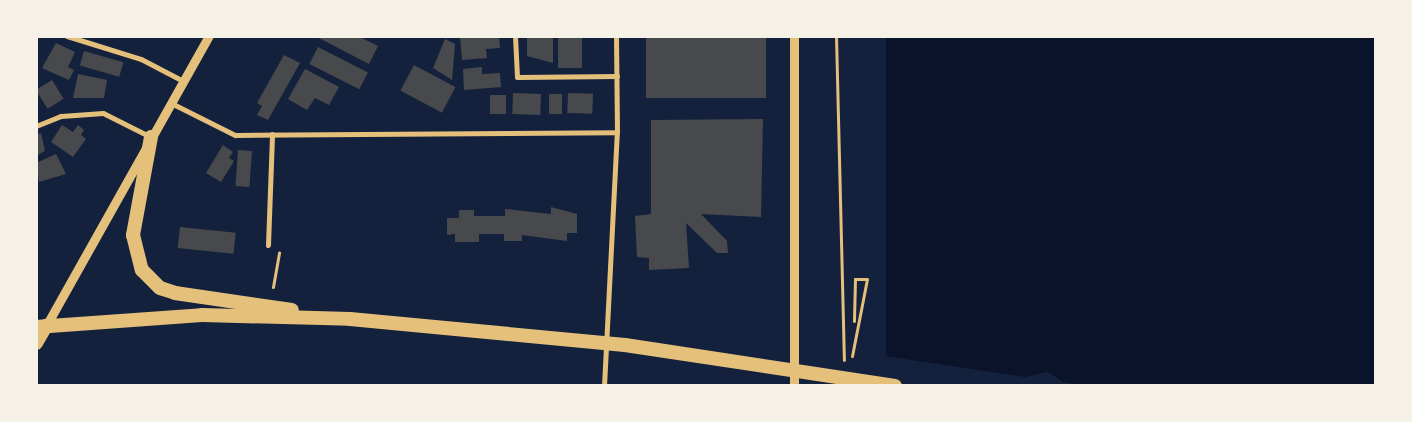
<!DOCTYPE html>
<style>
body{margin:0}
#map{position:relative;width:1412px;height:422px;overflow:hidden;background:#14213d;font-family:"Noto Sans",sans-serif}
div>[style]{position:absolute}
.water>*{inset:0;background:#0b132b;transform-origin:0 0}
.pier>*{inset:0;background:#14213d}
.building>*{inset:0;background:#48494c;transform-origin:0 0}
.path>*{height:3px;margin:-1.5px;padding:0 1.5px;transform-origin:1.5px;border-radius:1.5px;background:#e5c07b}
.minor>*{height:5px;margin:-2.5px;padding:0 2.5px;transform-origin:2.5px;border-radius:2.5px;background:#e5c07b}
.tertiary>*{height:9px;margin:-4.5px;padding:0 4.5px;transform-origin:4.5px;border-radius:4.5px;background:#e5c07b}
.trunk>*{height:14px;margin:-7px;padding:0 7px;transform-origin:7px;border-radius:7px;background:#e5c07b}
span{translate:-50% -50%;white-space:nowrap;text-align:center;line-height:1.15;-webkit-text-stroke:5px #f6f1e7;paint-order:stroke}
.frame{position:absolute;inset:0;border:38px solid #f6f1e7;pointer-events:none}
</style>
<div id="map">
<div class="water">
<div style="left:886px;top:36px;width:490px;height:350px"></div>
</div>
<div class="pier">
<div style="clip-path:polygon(885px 356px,1025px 377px,1048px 372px,1063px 382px,1087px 386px,886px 386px)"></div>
</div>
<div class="building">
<div style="clip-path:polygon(315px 36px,358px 36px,378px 46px,369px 64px)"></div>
<div style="clip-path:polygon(460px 36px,499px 36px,500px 48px,486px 49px,487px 58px,462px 60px)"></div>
<div style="clip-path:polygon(527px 36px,553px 36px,553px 63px,527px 56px)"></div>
<div style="left:558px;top:36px;width:24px;height:32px"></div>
<div style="left:646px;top:36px;width:120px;height:62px"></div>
<div style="clip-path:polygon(445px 39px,455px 44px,452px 80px,433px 68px)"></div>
<div style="clip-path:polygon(56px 43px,75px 52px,68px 67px,74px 70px,69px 80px,42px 68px)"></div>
<div style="left:318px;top:47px;width:56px;height:19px;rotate:27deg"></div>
<div style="left:84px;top:51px;width:41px;height:15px;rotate:16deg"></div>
<div style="clip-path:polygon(284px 55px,300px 63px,268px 120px,257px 115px,262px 106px,257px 103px)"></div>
<div style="left:414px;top:65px;width:47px;height:29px;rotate:28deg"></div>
<div style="clip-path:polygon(482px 67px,482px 74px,500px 73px,501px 87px,464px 90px,463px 69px)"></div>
<div style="clip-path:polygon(305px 69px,339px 87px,329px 105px,315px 98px,307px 110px,288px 99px)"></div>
<div style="clip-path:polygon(78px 74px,107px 80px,104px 98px,73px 98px)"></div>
<div style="left:52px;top:80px;width:22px;height:19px;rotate:58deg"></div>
<div style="left:513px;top:93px;width:28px;height:21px;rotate:2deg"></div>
<div style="left:568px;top:93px;width:25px;height:20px;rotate:2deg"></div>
<div style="left:549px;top:94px;width:13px;height:20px"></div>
<div style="left:490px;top:95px;width:16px;height:19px"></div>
<div style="clip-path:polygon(763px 119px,761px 217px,701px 214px,727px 241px,728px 253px,717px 253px,686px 223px,689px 268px,649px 270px,649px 258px,637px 257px,635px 216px,651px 214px,651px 120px)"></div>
<div style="clip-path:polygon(62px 125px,73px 132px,78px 125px,84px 130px,81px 135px,86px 139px,73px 157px,51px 142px)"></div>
<div style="clip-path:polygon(41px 133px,45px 151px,36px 156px,36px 135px)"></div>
<div style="clip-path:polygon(223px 145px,233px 152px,229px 158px,234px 161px,221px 182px,206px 173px)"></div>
<div style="left:238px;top:150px;width:14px;height:36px;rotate:4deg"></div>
<div style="clip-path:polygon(56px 154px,66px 174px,39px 182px,36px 163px)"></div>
<div style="clip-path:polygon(551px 207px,577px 214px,577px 233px,567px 233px,567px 241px,522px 235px,522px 241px,504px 241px,504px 234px,479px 234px,479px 242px,455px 242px,455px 234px,447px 235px,447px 218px,459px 218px,459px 210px,474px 210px,474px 216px,505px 216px,505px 209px,551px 214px)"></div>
<div style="left:180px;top:227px;width:56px;height:21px;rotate:6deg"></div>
</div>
<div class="path">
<div style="left:836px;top:36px;width:324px;rotate:88.6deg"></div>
<div style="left:273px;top:287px;width:35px;rotate:-80deg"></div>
<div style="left:852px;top:356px;width:78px;rotate:-79deg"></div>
<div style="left:867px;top:279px;width:12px;rotate:180deg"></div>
<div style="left:855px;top:279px;width:42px;rotate:91.4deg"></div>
</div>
<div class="minor">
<div style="left:67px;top:36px;width:77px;rotate:17.3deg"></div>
<div style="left:141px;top:59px;width:47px;rotate:27.6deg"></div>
<div style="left:515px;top:36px;width:41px;rotate:87.2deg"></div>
<div style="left:517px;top:77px;width:100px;rotate:-0.6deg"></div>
<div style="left:171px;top:103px;width:72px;rotate:26.6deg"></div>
<div style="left:235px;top:135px;width:382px;rotate:-0.4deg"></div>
<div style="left:36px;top:126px;width:27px;rotate:-22deg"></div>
<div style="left:61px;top:116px;width:42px;rotate:-4.1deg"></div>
<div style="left:103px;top:113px;width:54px;rotate:26.6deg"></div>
<div style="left:268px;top:245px;width:111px;rotate:-87.9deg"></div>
<div style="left:604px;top:386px;width:254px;rotate:-87.1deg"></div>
<div style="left:617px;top:132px;width:96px;rotate:-90.6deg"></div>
</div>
<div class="tertiary">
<div style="left:794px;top:36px;width:350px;rotate:90deg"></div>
<div style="left:46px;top:326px;width:333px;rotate:-60.7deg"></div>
</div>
<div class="trunk">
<div style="left:151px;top:137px;width:100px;rotate:100.4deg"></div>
<div style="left:133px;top:235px;width:36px;rotate:76deg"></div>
<div style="left:142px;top:270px;width:25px;rotate:45deg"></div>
<div style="left:160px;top:288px;width:16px;rotate:18deg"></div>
<div style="left:175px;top:293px;width:118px;rotate:8.3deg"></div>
<div style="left:36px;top:327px;width:166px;rotate:-4.1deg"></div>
<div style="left:202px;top:315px;width:148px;rotate:1.5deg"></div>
<div style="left:350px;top:319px;width:276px;rotate:5.4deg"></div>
<div style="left:625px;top:345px;width:273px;rotate:8.6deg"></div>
<div style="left:36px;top:343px;width:20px;rotate:-60deg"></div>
</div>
<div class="frame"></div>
</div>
